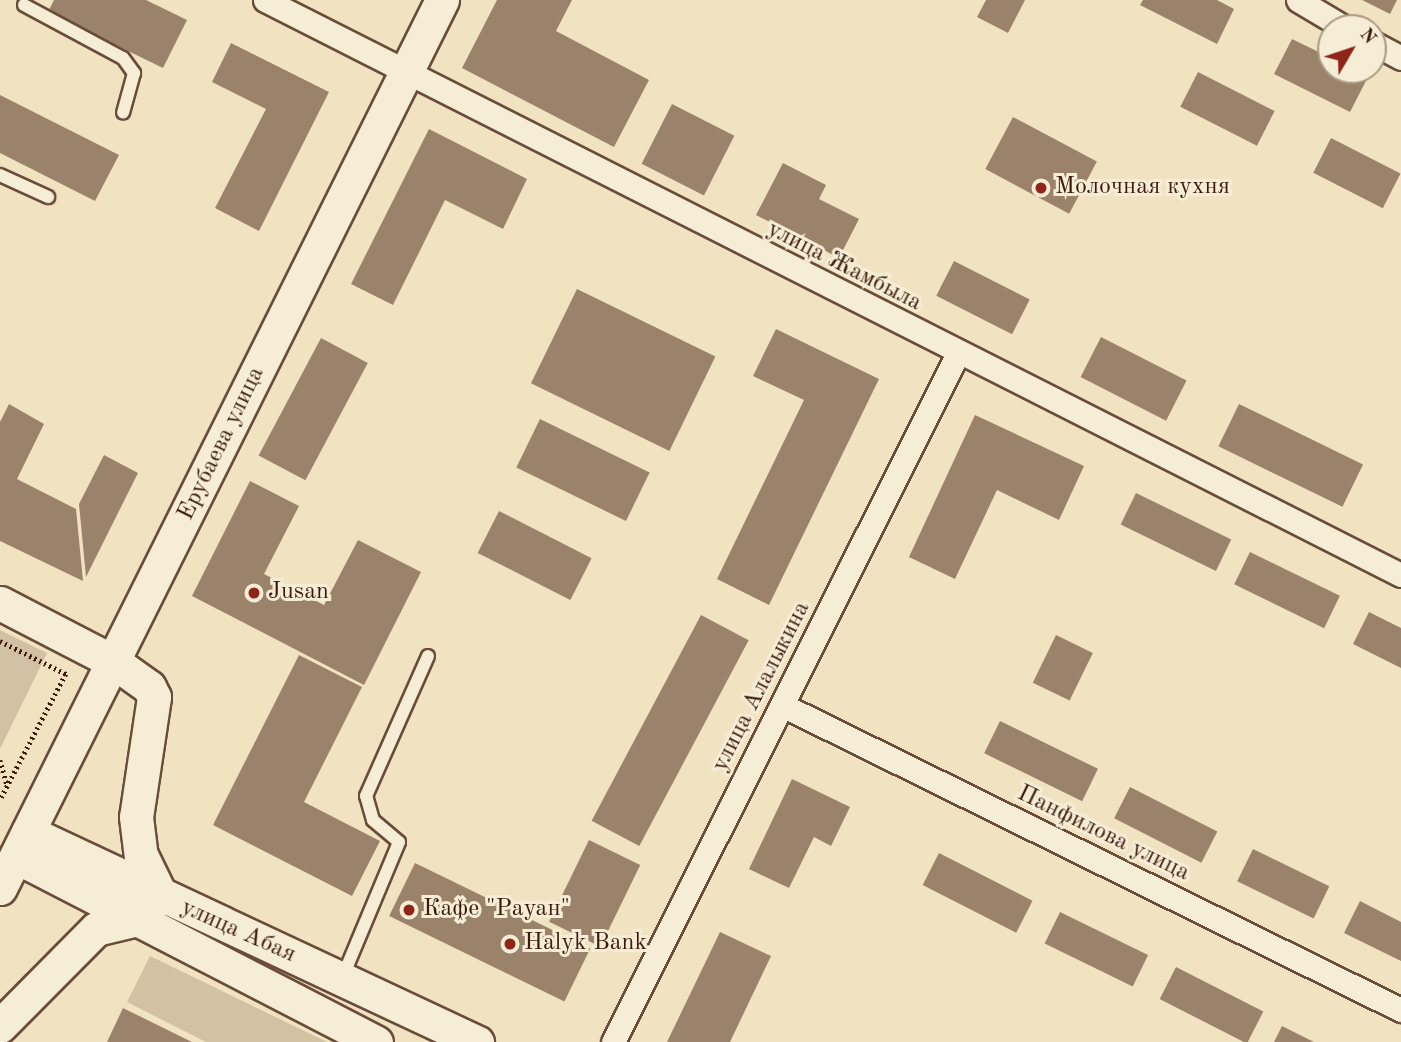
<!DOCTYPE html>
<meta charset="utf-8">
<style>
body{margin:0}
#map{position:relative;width:1401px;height:1042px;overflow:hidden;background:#f1e3c2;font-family:"Old Standard TT",serif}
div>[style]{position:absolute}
.green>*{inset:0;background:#d2c1a3}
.building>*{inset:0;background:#9b836b;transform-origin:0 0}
.path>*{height:4.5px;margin-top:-2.25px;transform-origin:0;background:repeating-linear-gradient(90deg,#3d1a0c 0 2px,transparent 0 5.5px)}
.roads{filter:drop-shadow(2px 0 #6a4c3a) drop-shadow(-2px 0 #6a4c3a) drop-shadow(0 2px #6a4c3a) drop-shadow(0 -2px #6a4c3a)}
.lane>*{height:12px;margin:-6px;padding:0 6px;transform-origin:6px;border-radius:6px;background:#f6edd7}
.street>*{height:23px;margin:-11.5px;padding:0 11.5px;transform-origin:11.5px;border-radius:11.5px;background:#f6edd7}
.secondary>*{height:33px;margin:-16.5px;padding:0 16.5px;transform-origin:16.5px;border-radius:16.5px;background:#f6edd7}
.dots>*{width:19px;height:19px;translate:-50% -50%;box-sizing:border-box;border:4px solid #f6edd7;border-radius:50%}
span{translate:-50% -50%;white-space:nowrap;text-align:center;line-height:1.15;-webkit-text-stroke:6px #f6edd7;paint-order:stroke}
.poi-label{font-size:24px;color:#3d1a0c}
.left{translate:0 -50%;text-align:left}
.street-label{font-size:24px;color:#3d1a0c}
.north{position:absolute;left:1317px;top:14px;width:70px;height:70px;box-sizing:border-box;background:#f6edd7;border:2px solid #ac9986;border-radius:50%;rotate:51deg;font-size:19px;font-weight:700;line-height:28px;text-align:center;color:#3d1a0c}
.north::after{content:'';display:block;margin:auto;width:24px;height:32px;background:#8f2418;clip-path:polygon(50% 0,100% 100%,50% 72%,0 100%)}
</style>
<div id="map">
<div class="green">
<div style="clip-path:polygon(0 630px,47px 653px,0 749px)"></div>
<div style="clip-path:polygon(150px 956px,327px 1042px,206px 1042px,127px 1002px)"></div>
</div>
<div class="building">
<div style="clip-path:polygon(54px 0,146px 0,187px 20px,163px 68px,48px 12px)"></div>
<div style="clip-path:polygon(497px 0,572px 0,556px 31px,649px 80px,614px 147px,462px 68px)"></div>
<div style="clip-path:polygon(986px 0,1025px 0,1008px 33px,977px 17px)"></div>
<div style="clip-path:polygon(1143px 0,1217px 0,1234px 9px,1217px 44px,1140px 5px)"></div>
<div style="clip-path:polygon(1362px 0,1397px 0,1390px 14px)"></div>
<div style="clip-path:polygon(1292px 39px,1331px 58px,1331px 70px,1368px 77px,1350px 112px,1274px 74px)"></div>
<div style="clip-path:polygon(231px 43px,329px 92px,259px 231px,215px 208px,266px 109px,212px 82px)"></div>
<div style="left:1198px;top:72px;width:86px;height:39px;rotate:27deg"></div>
<div style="clip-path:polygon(0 95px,119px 155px,95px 201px,0 153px)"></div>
<div style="left:672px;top:104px;width:70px;height:67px;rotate:27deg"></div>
<div style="left:1013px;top:117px;width:95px;height:59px;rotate:28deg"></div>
<div style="clip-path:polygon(429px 129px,527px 179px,503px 229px,445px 200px,393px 305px,351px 284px)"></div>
<div style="left:1331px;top:138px;width:78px;height:39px;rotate:27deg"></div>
<div style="clip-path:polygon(783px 163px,826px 185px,819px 199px,859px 219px,839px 258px,756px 215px)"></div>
<div style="left:954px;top:261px;width:85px;height:39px;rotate:27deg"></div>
<div style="left:577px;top:289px;width:154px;height:105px;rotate:26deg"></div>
<div style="clip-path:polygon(776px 329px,879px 379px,769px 605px,717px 579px,804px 400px,753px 376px)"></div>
<div style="left:1101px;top:337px;width:96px;height:45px;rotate:27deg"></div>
<div style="left:321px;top:338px;width:53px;height:133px;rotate:28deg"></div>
<div style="clip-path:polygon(9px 404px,44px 424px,17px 479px,76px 509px,83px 581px,0 541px,0 422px)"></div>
<div style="left:1239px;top:404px;width:138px;height:47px;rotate:26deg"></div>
<div style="clip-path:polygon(975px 415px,1084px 466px,1059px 520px,997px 490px,955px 579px,909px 557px)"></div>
<div style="left:540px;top:419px;width:122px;height:54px;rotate:26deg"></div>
<div style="clip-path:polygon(104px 455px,138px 473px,86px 577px,79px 504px)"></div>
<div style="clip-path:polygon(250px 481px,299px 506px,264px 574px,324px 605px,358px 540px,421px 572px,364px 685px,192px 596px)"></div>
<div style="left:1136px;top:493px;width:106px;height:35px;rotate:26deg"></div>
<div style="left:499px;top:511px;width:104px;height:47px;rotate:27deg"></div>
<div style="left:1250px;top:552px;width:100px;height:36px;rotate:26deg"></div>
<div style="clip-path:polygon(1369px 612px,1401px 628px,1401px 668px,1353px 644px)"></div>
<div style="left:701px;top:615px;width:54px;height:233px;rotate:28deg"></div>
<div style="left:1056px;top:635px;width:41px;height:53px;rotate:26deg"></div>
<div style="clip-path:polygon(299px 655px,362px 687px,304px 802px,380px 841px,352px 896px,213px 825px)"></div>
<div style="left:1000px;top:721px;width:109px;height:36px;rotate:26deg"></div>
<div style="clip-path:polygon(792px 779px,850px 807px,831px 846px,814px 837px,789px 888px,749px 869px)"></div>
<div style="left:1130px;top:787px;width:98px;height:35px;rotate:27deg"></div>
<div style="left:589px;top:840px;width:57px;height:91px;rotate:26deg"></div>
<div style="left:1253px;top:849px;width:85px;height:36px;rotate:26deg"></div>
<div style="left:939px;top:853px;width:105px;height:36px;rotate:27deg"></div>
<div style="left:415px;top:863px;width:195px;height:59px;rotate:26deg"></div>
<div style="clip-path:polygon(1360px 901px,1401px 922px,1401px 961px,1344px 933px)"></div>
<div style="left:1060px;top:912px;width:98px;height:35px;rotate:26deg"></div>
<div style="clip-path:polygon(720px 932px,771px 956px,730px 1042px,667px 1042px)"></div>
<div style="left:1176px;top:967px;width:98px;height:36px;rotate:27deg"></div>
<div style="clip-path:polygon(123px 1008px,192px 1042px,107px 1042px)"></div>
<div style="clip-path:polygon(1282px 1026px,1314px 1042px,1274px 1042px)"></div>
</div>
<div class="path">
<div style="left:0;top:641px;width:74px;rotate:26.6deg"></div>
<div style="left:66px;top:674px;width:142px;rotate:117.6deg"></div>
<div style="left:0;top:760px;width:26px;rotate:74deg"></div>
</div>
<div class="roads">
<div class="lane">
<div style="left:24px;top:5px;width:112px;rotate:28.2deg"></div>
<div style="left:123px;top:58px;width:19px;rotate:54deg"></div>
<div style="left:134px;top:73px;width:41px;rotate:105.4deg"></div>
<div style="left:0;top:175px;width:53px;rotate:24.6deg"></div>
<div style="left:343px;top:976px;width:145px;rotate:-67.3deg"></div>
<div style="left:399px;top:842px;width:34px;rotate:-140deg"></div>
<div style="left:373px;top:820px;width:25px;rotate:-106deg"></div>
<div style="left:366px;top:796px;width:153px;rotate:-66.1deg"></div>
</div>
<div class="street">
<div style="left:265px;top:0;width:1273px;rotate:26.85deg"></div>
<div style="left:1298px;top:0;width:55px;rotate:30.8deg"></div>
<div style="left:1373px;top:43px;width:32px;rotate:28deg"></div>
<div style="left:782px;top:705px;width:690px;rotate:26.23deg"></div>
<div style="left:613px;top:1042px;width:768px;rotate:-63.4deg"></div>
</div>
<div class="secondary">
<div style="left:0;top:603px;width:128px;rotate:27.4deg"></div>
<div style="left:114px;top:662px;width:43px;rotate:35.5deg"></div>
<div style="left:149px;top:687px;width:11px;rotate:63deg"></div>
<div style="left:154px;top:697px;width:121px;rotate:98.5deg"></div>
<div style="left:136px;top:817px;width:38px;rotate:83deg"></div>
<div style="left:141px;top:855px;width:48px;rotate:64deg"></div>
<div style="left:28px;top:832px;width:496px;rotate:25.1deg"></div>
<div style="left:17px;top:857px;width:404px;rotate:27.3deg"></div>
<div style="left:0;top:888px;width:992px;rotate:-63.54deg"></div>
<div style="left:0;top:1026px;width:136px;rotate:-45.3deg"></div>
<div style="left:96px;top:929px;width:43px;rotate:-13.4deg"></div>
</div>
</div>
<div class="dots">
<div style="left:1041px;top:188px;background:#8f2418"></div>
<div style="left:254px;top:593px;background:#8f2418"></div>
<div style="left:409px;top:910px;background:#8f2418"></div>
<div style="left:510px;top:944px;background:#8f2418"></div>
</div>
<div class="poi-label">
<span class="left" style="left:1055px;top:188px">Молочная кухня</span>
<span class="left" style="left:268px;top:593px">Jusan</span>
<span class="left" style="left:423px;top:910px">Кафе "Рауан"</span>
<span class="left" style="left:524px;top:944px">Halyk Bank</span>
</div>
<div class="street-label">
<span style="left:844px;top:267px;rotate:27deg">улица Жамбыла</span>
<span style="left:222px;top:444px;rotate:-64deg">Ерубаева улица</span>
<span style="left:762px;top:687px;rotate:-63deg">улица Алалыкина</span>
<span style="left:1103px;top:834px;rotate:26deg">Панфилова улица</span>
<span style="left:238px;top:932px;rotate:24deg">улица Абая</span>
</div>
<div class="north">N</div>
</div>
